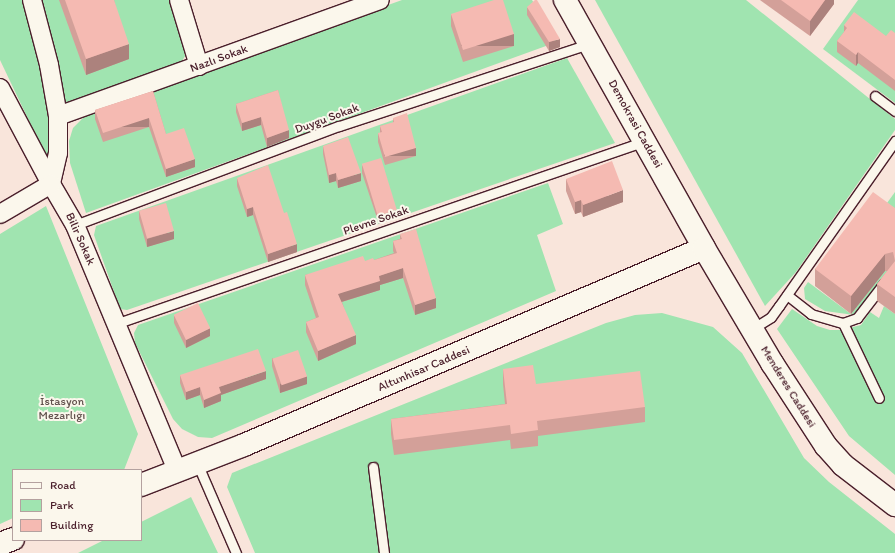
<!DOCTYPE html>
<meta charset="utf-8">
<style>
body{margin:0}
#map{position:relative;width:895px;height:553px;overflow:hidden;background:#f9e5db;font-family:Itim,sans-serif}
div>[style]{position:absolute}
.green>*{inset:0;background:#a0e4b0}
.roads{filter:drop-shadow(1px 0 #4a1f2b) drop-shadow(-1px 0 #4a1f2b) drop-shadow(0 1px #4a1f2b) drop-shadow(0 -1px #4a1f2b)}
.service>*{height:9px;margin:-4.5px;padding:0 4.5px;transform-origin:4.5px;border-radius:4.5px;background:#fbf7ec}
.minor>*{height:18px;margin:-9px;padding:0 9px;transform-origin:9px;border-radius:9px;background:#fbf7ec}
.tertiary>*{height:22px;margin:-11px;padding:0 11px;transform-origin:11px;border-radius:11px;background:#fbf7ec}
.secondary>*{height:22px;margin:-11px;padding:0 11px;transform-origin:11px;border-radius:11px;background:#fbf7ec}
.wall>*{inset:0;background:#d3a099}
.shaded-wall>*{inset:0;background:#ac827d;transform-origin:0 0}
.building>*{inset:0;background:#f5bab2;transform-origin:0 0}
span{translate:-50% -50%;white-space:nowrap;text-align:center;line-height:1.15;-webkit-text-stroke:4px #fbf7ec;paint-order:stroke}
.street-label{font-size:12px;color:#4a1f2b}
.park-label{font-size:12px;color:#60504c}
.legend{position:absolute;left:12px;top:469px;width:130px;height:72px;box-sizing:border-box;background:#fbf7ec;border:1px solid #b4a19f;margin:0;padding:5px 7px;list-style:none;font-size:12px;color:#4a1f2b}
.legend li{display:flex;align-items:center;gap:8px;height:20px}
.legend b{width:20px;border:1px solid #b4a19f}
</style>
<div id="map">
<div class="green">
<div style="clip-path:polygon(0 0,26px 0,47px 91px,50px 124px,49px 163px,0 60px)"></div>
<div style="clip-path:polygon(41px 0,171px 0,182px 34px,185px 56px,181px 63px,62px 106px,59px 66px)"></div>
<div style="clip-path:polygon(402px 0,532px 0,557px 42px,86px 213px,70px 163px,69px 141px,73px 128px,83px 118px,99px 109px)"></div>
<div style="clip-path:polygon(595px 0,746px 0,895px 119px,895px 130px,796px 272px,765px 306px)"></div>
<div style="clip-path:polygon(858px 0,895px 0,895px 103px,823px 49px)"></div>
<div style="clip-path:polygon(567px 58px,615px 143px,127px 310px,120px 309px,94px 235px,96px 226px)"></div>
<div style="clip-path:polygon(548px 183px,563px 224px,537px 235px,556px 291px,212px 438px,198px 437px,182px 429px,173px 419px,135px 343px,134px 333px,138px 325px)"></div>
<div style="clip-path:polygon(895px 192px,895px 226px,879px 214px)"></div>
<div style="clip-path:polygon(46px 206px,138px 434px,124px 470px,13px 470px,13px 518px,0 524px,0 234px)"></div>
<div style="clip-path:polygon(895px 256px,895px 261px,854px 315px,825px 311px,805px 299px,804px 288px,808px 282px,851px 314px)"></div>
<div style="clip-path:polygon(884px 306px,895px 314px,895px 475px,849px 436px,777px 329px,792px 309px,817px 326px,830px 330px,841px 330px,861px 325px,870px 312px,879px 318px)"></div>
<div style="clip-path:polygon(662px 313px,713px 327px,742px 353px,804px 458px,829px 482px,895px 534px,895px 553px,255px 553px,227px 487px,232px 473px,606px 323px,635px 315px)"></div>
<div style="clip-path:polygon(191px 497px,218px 553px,78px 553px,104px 540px,141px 540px,141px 522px)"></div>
</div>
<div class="roads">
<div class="service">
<div style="left:875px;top:96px;width:25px;rotate:37deg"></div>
<div style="left:75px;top:225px;width:282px;rotate:-20.6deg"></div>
<div style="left:339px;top:126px;width:263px;rotate:-18.2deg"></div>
<div style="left:787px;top:295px;width:31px;rotate:38deg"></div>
<div style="left:811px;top:314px;width:33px;rotate:16deg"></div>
<div style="left:843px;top:323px;width:15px;rotate:-20deg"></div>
<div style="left:857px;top:318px;width:44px;rotate:-52.4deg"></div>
<div style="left:843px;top:323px;width:83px;rotate:64.4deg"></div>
<div style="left:115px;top:324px;width:561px;rotate:-19.05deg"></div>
<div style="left:752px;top:329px;width:22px;rotate:-32deg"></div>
<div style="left:771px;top:317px;width:14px;rotate:-54deg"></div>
<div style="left:779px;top:306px;width:202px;rotate:-54.9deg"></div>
<div style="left:197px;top:463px;width:98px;rotate:66.6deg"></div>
<div style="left:373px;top:467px;width:87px;rotate:82.7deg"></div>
</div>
<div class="minor">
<div style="left:32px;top:0;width:67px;rotate:75.3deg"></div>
<div style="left:49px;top:65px;width:52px;rotate:80deg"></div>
<div style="left:58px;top:116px;width:37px;rotate:90deg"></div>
<div style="left:58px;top:153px;width:32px;rotate:103deg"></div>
<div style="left:51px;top:184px;width:48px;rotate:59.7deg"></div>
<div style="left:75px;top:225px;width:265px;rotate:67.4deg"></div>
<div style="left:179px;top:0;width:69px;rotate:73.1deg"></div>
<div style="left:0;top:88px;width:109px;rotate:62deg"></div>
<div style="left:51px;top:184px;width:59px;rotate:149.5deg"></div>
<div style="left:58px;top:116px;width:342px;rotate:-19.8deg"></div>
</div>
<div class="tertiary">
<div style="left:141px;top:485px;width:110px;rotate:-21.2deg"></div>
<div style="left:244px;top:445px;width:500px;rotate:-23.18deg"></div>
<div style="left:0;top:544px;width:14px;rotate:-21deg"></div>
</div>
<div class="secondary">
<div style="left:565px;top:0;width:284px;rotate:60.7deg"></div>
<div style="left:704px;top:248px;width:134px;rotate:59.4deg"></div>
<div style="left:772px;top:363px;width:99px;rotate:57deg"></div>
<div style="left:826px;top:446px;width:25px;rotate:48deg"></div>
<div style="left:843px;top:465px;width:66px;rotate:37.6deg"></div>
</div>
</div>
<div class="wall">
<div style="clip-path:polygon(59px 0,114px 0,129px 59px,86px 75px)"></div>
<div style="clip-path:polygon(760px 0,834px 0,834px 4px,810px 36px)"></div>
<div style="clip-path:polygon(527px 7px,560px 47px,549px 51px,527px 15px)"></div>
<div style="clip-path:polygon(451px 14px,514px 46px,463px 62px,451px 26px)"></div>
<div style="clip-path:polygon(844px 25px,886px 36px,895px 33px,895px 91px,858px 63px,856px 66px,837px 52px,837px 41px,844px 32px)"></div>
<div style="clip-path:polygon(278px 90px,289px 138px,267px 147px,261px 125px,242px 131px,236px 112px,236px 104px)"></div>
<div style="clip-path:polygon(153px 91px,166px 134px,195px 167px,166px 177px,149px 127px,103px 142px,95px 119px,95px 110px)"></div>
<div style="clip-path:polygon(393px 118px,416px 156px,385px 165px,378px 142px,378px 133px,380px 133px,380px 126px,393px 123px)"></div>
<div style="clip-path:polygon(323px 146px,361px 181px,338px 188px,336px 181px,329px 183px,323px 154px)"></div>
<div style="clip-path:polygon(362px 165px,397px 218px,379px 224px,362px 173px)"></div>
<div style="clip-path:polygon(237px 178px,297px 252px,268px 262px,253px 215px,247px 217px,237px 186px)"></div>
<div style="clip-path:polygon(566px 179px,623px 202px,583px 217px,581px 212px,575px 214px,566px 191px)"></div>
<div style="clip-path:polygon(895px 208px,895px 314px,877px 301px,877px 284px,887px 271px,885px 271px,851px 314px,815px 286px,815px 269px)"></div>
<div style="clip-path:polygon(139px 211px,174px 239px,147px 247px,139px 219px)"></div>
<div style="clip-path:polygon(400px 234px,436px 308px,415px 315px,403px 278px,380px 285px,380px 290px,342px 302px,356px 344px,318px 361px,306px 332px,306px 322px,316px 318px,305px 285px,305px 275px,365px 261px,374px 260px,394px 253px,393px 251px,393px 241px,400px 239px)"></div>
<div style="clip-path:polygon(174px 315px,210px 336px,186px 348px,174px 323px)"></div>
<div style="clip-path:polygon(272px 358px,307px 384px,280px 393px,272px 366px)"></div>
<div style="clip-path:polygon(503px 369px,536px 384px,645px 407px,645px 422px,538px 436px,538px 446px,511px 449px,510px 440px,394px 455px,391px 434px,391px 419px,505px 404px,503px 384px)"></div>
<div style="clip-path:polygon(180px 375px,266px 379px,221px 395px,221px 401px,204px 408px,200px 395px,186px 400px,180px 383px)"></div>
</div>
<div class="shaded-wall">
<div style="clip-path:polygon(825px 0,834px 0,834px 4px,810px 36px,810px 21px)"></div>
<div style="left:514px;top:34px;width:12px;height:53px;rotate:90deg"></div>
<div style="clip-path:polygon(560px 39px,560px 47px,549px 51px,549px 42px)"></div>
<div style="clip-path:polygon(129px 44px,129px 59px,86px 75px,86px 59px)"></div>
<div style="clip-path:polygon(858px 52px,858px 63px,856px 66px,856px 55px)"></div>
<div style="clip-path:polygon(261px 117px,261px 125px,242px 131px,242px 123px)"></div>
<div style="left:149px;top:118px;width:9px;height:48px;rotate:90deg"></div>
<div style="clip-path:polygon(289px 130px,289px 138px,267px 147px,267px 138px)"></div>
<div style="left:416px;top:148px;width:8px;height:32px;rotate:90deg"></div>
<div style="clip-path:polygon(195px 159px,195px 167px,166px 177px,166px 169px)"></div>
<div style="clip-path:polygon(336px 173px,336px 181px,329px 183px,329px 175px)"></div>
<div style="clip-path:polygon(361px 173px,361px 181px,338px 188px,338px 180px)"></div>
<div style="clip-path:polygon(623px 190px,623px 202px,583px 217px,583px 205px)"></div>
<div style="clip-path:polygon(581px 200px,581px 212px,575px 214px,575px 202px)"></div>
<div style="clip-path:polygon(253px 207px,253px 215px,247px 217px,247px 209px)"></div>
<div style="clip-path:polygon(397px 210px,397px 218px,379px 224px,379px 216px)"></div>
<div style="clip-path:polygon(174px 231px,174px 239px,147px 247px,147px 239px)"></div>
<div style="clip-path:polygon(297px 244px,297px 252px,268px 262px,268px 254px)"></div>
<div style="clip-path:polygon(885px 254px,885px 271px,851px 314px,851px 296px)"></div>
<div style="clip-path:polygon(403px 268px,403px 278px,380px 285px,380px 290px,338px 303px,338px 294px,379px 276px)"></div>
<div style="clip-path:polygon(436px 298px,436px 308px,415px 315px,415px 305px)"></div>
<div style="clip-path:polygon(210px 328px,210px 336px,186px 348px,186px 340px)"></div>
<div style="clip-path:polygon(356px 335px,356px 344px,318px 361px,318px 351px)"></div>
<div style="clip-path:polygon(266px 371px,266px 379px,221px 395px,221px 401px,204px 408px,204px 400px,219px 387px)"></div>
<div style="clip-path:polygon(307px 376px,307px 384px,280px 393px,280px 384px)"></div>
<div style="clip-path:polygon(200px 387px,200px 395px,186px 400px,186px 392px)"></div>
</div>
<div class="building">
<div style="clip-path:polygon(65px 0,114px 0,129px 44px,86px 59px)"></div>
<div style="clip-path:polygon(494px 0,503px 0,514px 34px,463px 50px,451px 14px)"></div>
<div style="clip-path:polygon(535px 0,537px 0,560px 39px,549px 42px,527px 7px)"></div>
<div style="clip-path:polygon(781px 0,825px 0,810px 21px)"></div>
<div style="clip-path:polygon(854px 12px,886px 36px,891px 30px,895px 33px,895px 80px,858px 52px,856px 55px,837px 41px,847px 28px,844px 25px)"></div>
<div style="clip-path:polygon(278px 90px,289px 130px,267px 138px,261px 117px,242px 123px,236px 104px)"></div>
<div style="clip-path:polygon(153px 91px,166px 134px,184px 128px,195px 159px,166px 169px,149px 118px,103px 133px,95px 110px)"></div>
<div style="clip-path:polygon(407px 113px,416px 148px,385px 157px,378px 133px,382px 132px,380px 126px,394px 122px,393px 118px)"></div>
<div style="clip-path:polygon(348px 137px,361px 173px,338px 180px,336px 173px,329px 175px,323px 146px)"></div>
<div style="left:381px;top:158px;width:54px;height:20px;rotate:73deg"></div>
<div style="clip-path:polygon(612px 161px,623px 190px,583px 205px,581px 200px,575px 202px,566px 179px)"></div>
<div style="clip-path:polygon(268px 165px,284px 213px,287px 212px,297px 244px,268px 254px,253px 207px,247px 209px,237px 178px)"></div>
<div style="clip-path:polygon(873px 192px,895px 208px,895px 297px,877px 284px,895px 261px,893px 252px,885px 254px,851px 296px,815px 269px)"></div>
<div style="left:166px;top:203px;width:29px;height:28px;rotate:74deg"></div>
<div style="clip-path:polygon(416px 229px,436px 298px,415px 305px,403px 268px,379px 276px,380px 281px,338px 294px,356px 335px,318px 351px,306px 322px,319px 317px,305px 275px,363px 256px,365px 261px,373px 258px,374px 260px,397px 253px,393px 241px,402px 239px,400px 234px)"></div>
<div style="left:198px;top:303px;width:28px;height:27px;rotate:64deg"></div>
<div style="clip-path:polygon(258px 349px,266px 371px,219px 387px,221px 393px,204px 400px,200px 387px,186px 392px,180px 375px)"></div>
<div style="left:298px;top:350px;width:28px;height:27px;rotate:71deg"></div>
<div style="clip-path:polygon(533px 365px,536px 384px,640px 371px,645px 407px,537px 421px,538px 430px,511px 434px,510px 425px,394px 440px,391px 419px,507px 404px,503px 369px)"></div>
</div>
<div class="street-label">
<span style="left:219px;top:59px;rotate:-20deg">Nazlı Sokak</span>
<span style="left:327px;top:119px;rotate:-20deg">Duygu Sokak</span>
<span style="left:635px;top:124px;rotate:61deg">Demokrasi Caddesi</span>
<span style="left:376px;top:221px;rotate:-19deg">Plevne Sokak</span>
<span style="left:80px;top:239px;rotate:66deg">Bilir Sokak</span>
<span style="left:424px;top:369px;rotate:-23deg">Altunhisar Caddesi</span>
<span style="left:788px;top:387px;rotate:58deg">Menderes Caddesi</span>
</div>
<div class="park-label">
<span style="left:62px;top:409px">İstasyon<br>Mezarlığı</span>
</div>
<ul class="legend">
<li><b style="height:5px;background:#fbf7ec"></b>Road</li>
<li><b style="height:11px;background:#a0e4b0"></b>Park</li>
<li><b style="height:11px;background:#f5bab2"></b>Building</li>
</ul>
</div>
